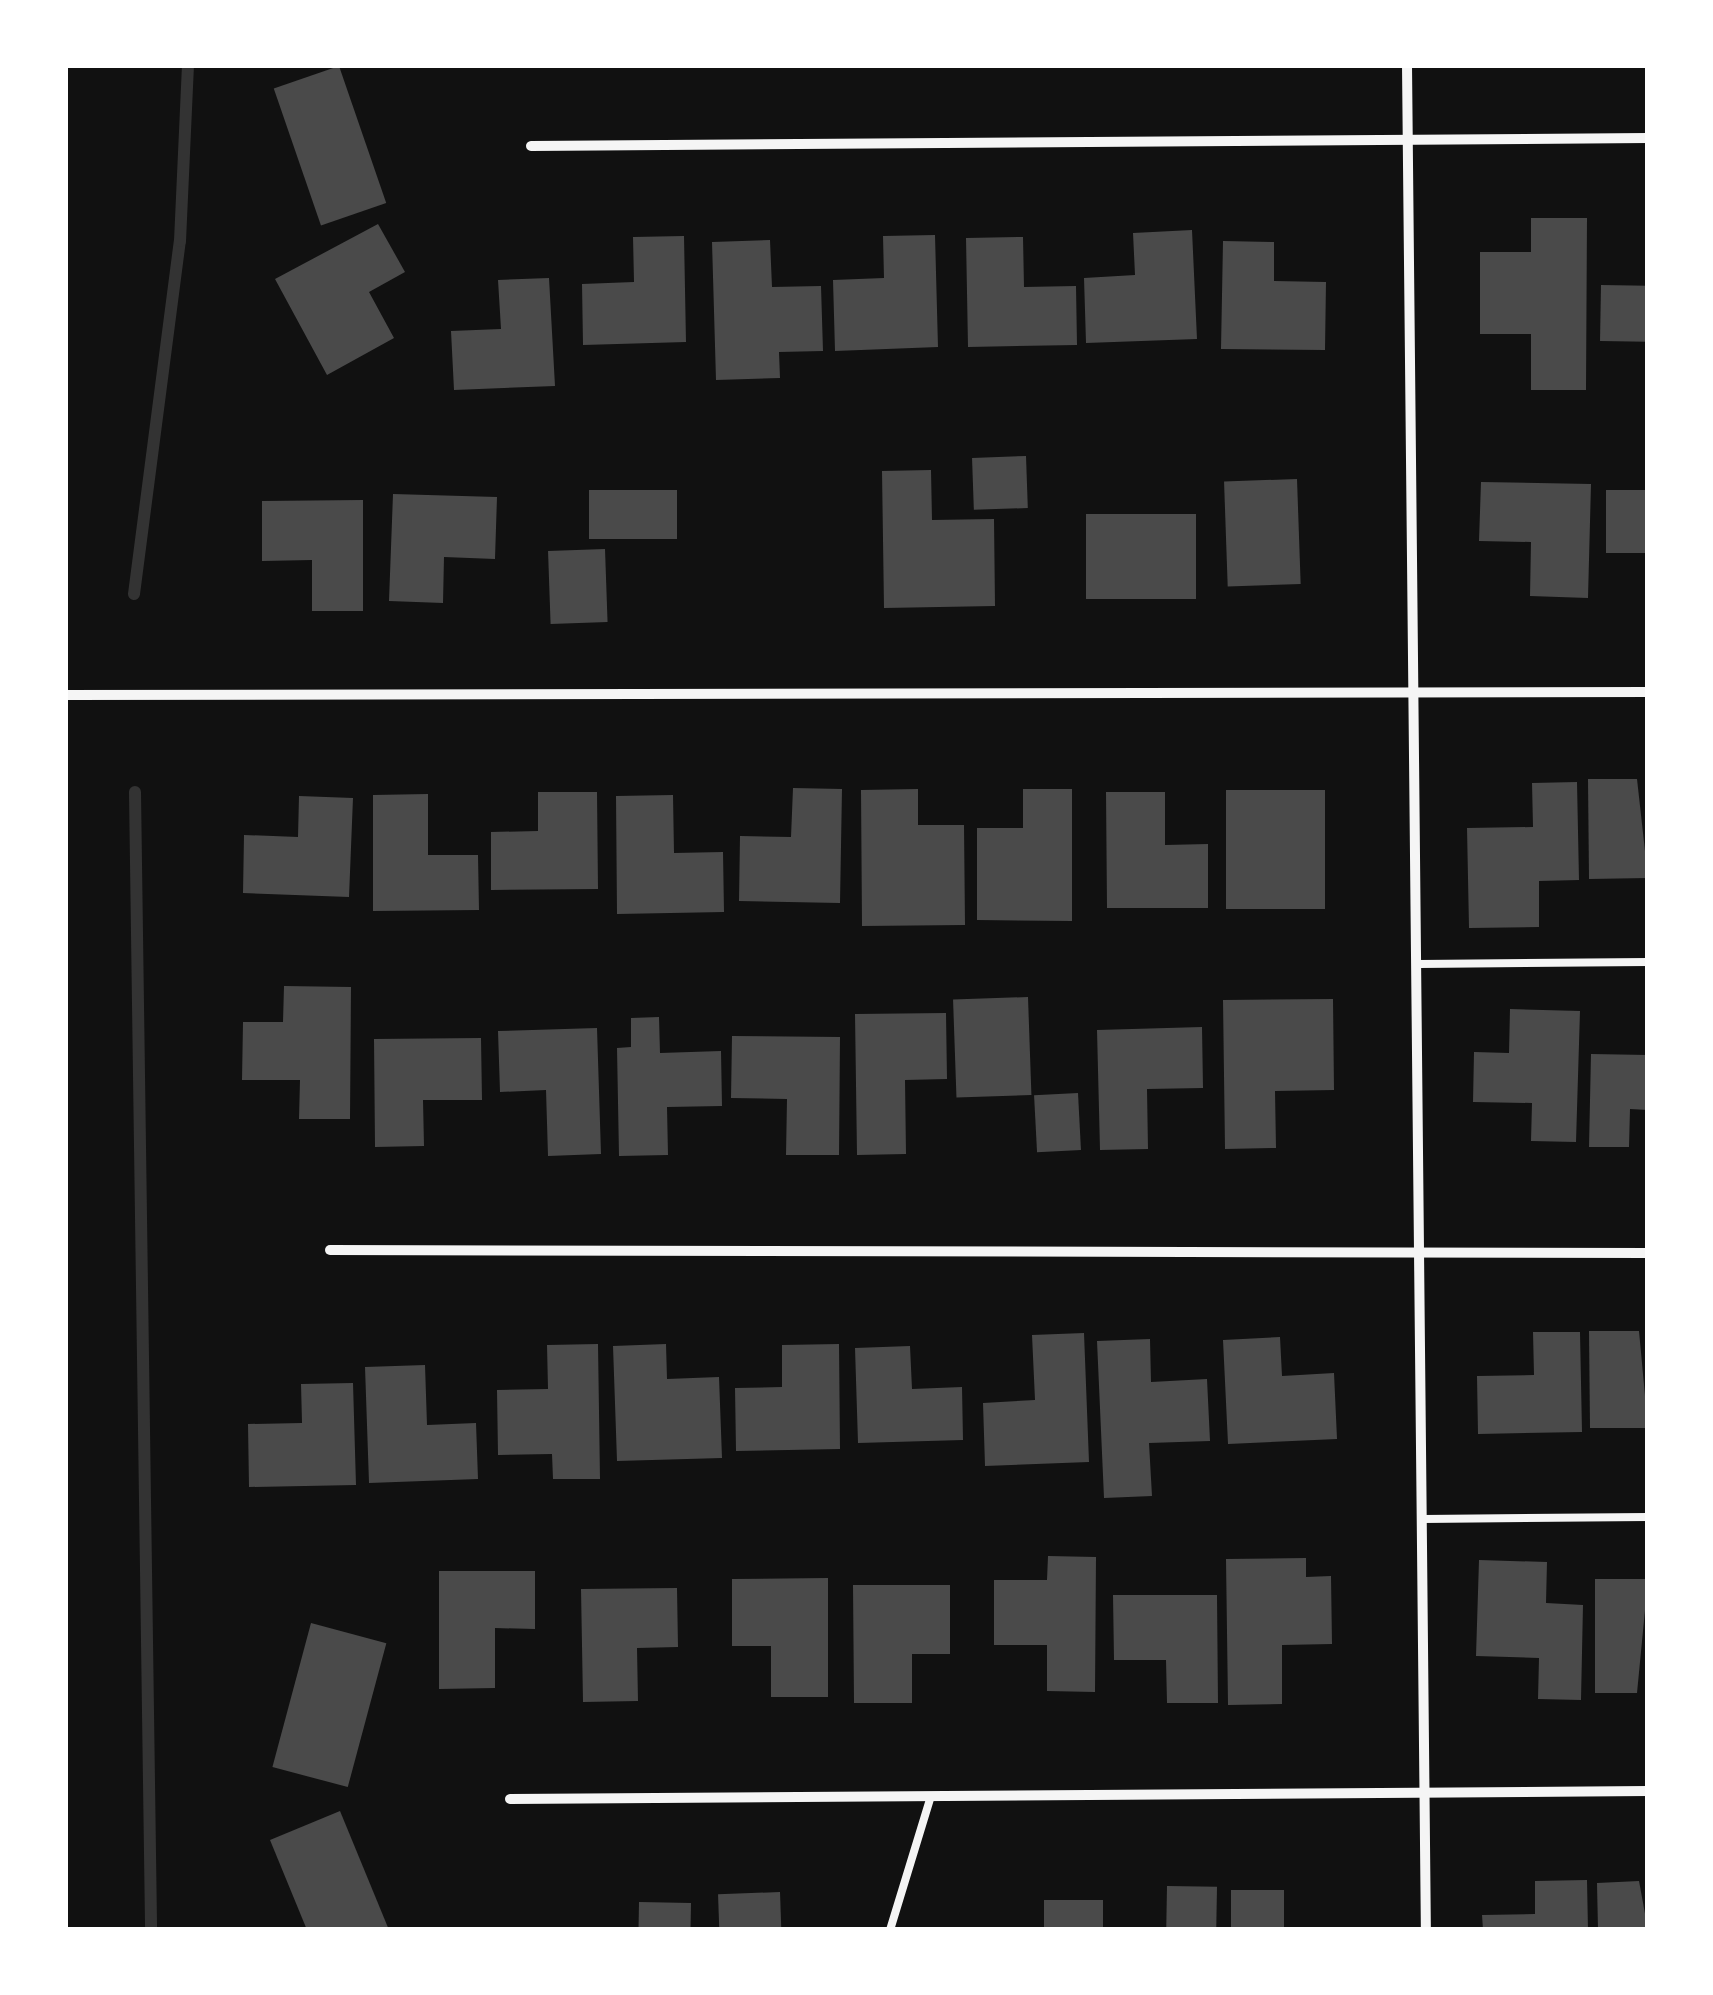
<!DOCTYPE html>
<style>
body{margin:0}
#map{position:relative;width:1713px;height:1995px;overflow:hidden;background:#111;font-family:"Archivo Narrow",sans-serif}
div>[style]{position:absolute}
.stream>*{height:12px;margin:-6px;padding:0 6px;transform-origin:6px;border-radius:6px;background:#333}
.building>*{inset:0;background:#4a4a4a;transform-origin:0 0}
.service>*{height:8px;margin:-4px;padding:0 4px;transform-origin:4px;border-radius:4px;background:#f5f5f5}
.minor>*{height:10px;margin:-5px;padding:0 5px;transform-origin:5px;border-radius:5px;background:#f5f5f5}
span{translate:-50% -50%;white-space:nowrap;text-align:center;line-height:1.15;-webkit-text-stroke:8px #fff;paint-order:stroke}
.frame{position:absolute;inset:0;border:68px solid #fff;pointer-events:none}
</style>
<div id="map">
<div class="stream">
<div style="left:134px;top:594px;width:356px;rotate:-82.6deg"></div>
<div style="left:180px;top:241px;width:176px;rotate:-87.4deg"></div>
<div style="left:135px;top:792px;width:1138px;rotate:89.19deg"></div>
</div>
<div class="building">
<div style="left:339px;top:66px;width:145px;height:69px;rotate:71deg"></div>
<div style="clip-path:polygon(1531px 218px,1587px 218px,1586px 390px,1531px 390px,1531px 334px,1480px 334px,1480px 252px,1531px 252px)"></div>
<div style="clip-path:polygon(378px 224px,405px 272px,369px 292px,394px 338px,327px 375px,275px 279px)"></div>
<div style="clip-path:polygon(1192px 230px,1197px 339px,1086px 343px,1084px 278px,1135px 275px,1133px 233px)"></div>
<div style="clip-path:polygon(935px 235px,938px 347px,835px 351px,833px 280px,884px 278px,883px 236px)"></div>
<div style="clip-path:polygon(684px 236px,686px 342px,583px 345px,582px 284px,634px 282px,633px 237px)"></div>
<div style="clip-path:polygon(1023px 237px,1024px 287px,1076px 286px,1077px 345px,968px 347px,966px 238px)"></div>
<div style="clip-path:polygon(770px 240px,772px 287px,821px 286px,823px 351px,779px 352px,780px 378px,716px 380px,712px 242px)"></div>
<div style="clip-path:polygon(1223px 241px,1274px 242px,1274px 281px,1326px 282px,1325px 350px,1221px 349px)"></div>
<div style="clip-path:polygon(549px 278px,555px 386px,454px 390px,451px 331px,501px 329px,498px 280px)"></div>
<div style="left:1601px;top:285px;width:47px;height:56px;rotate:1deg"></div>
<div style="left:1026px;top:456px;width:52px;height:54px;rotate:88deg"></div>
<div style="clip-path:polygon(931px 470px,932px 520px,994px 519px,995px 606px,884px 608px,882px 471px)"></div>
<div style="left:1297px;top:479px;width:105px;height:73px;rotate:88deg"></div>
<div style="clip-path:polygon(1481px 482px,1591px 484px,1588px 598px,1530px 596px,1531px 542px,1479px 541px)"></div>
<div style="left:589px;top:490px;width:88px;height:49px"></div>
<div style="left:1648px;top:490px;width:63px;height:42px;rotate:90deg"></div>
<div style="clip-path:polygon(393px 494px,497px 497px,495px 559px,444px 557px,443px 603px,389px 601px)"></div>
<div style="clip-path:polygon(363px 500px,363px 611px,312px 611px,312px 560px,262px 561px,262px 501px)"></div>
<div style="left:1086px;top:514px;width:110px;height:85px"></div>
<div style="left:605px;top:549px;width:73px;height:57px;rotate:88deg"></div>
<div style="clip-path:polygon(1588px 779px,1637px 779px,1648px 878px,1589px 879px)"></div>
<div style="clip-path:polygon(1577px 782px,1579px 880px,1539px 881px,1539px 927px,1469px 928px,1467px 828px,1533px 827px,1532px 783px)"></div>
<div style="clip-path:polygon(793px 788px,842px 789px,840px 903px,739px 901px,740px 836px,791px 837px)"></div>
<div style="clip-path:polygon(918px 789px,918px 825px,964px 825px,965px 925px,862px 926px,861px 790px)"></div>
<div style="clip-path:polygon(1023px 789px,1072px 789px,1072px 921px,977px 920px,977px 828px,1023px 828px)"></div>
<div style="left:1325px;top:790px;width:119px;height:99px;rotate:90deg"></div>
<div style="clip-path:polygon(538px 792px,597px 792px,598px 889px,491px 890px,491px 832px,538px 831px)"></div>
<div style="clip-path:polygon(1106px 792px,1165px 792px,1165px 845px,1208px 844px,1208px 908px,1107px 908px)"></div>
<div style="clip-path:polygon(428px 794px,428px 855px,478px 855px,479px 910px,373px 911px,373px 795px)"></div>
<div style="clip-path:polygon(673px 795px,674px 853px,723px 852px,724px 912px,617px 914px,616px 796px)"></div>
<div style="clip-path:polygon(299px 796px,353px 798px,349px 897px,243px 893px,244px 835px,298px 837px)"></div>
<div style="clip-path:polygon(284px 986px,351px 987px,350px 1119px,299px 1119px,300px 1080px,242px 1080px,243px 1022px,283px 1022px)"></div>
<div style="left:1028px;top:997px;width:98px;height:75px;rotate:88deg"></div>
<div style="clip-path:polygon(1333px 999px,1334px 1090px,1275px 1091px,1276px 1148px,1225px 1149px,1223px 1000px)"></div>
<div style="clip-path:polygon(1510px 1009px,1580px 1011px,1576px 1142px,1531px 1141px,1532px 1103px,1473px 1102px,1474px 1052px,1509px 1053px)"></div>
<div style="clip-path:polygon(946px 1013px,947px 1079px,905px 1080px,906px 1154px,857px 1155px,855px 1014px)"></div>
<div style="clip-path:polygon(659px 1017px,660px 1053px,721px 1051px,722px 1106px,667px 1107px,668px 1155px,619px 1156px,617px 1048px,631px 1047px,631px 1018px)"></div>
<div style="clip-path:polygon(1202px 1027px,1203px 1088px,1147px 1089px,1148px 1149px,1100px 1150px,1097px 1030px)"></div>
<div style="clip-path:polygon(597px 1028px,601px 1154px,548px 1156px,546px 1090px,500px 1092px,498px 1031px)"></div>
<div style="clip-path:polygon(732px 1036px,840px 1037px,839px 1155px,786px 1155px,787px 1099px,731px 1098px)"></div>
<div style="clip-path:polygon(481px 1038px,482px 1100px,423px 1100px,424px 1146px,375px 1147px,374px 1039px)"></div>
<div style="clip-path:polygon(1591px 1054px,1648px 1055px,1648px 1110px,1630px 1109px,1629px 1147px,1589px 1147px)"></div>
<div style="left:1078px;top:1093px;width:57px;height:44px;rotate:87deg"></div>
<div style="clip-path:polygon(1589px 1331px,1639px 1331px,1648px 1428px,1590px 1428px)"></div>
<div style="clip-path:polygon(1533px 1332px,1580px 1332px,1582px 1432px,1478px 1434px,1477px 1376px,1534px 1375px)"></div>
<div style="clip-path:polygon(1084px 1333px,1089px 1462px,985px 1466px,983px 1403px,1035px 1400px,1032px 1335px)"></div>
<div style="clip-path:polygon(1280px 1337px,1282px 1376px,1334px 1373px,1337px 1439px,1228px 1444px,1223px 1340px)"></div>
<div style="clip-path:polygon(1150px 1339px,1151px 1382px,1207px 1379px,1210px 1441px,1149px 1443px,1152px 1496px,1104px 1498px,1097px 1341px)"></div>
<div style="clip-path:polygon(598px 1344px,600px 1479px,553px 1479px,552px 1454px,498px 1455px,497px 1390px,548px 1389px,547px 1345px)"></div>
<div style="clip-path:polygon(666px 1344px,667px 1379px,719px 1377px,722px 1458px,617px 1461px,613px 1346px)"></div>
<div style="clip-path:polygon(839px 1344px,840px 1449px,736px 1451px,735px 1388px,782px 1387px,782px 1345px)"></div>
<div style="clip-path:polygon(910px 1346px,912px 1389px,962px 1387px,963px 1440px,858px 1443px,855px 1348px)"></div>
<div style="clip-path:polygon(425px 1365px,427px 1425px,476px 1423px,478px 1479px,369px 1483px,365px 1367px)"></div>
<div style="clip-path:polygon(353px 1383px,356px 1485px,249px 1487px,248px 1424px,302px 1423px,301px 1384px)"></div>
<div style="clip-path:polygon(1048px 1556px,1096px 1557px,1095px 1692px,1047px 1691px,1047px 1645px,994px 1645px,994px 1580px,1047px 1580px)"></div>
<div style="clip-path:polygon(1306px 1558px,1306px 1577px,1331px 1576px,1332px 1644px,1282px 1645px,1282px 1704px,1228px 1705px,1226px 1559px)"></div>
<div style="clip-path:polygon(1479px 1560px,1547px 1562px,1546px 1603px,1583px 1605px,1581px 1700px,1538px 1699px,1539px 1658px,1476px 1656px)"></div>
<div style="clip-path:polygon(439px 1571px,535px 1571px,535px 1629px,495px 1628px,495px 1688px,439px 1689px)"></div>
<div style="clip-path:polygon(828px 1578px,828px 1697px,771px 1697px,771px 1646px,732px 1646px,732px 1579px)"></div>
<div style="clip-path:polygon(1595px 1579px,1648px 1579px,1637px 1693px,1595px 1693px)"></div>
<div style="clip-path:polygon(853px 1585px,950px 1585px,950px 1654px,912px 1654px,912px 1703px,854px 1703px)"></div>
<div style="clip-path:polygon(677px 1588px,678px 1647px,637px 1648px,638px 1701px,583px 1702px,581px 1589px)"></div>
<div style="clip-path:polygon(1113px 1595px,1217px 1595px,1218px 1703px,1167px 1703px,1166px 1660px,1114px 1660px)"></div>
<div style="left:311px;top:1623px;width:78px;height:149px;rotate:15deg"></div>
<div style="clip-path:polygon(340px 1811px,389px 1930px,307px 1930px,270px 1840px)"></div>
<div style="clip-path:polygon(1587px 1880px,1588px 1930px,1483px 1930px,1482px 1915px,1535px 1914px,1535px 1881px)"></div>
<div style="clip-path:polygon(1639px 1881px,1648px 1930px,1598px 1930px,1597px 1883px)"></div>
<div style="left:1167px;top:1886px;width:50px;height:44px;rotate:1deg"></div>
<div style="left:1284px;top:1890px;width:40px;height:53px;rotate:90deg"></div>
<div style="left:780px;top:1892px;width:38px;height:62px;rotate:88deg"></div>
<div style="left:1103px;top:1900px;width:30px;height:59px;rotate:90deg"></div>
<div style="left:639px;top:1902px;width:52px;height:28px;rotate:1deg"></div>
</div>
<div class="service">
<div style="left:1419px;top:964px;width:229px;rotate:-0.5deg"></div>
<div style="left:1423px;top:1519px;width:225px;rotate:-0.5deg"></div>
<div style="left:890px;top:1930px;width:140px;rotate:-73deg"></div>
</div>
<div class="minor">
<div style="left:1407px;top:65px;width:1865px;rotate:89.42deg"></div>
<div style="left:531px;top:146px;width:1117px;rotate:-0.41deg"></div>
<div style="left:65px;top:695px;width:1583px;rotate:-0.11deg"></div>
<div style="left:330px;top:1250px;width:1318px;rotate:0.13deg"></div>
<div style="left:510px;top:1799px;width:1138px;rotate:-0.4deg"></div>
</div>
<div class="frame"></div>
</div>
